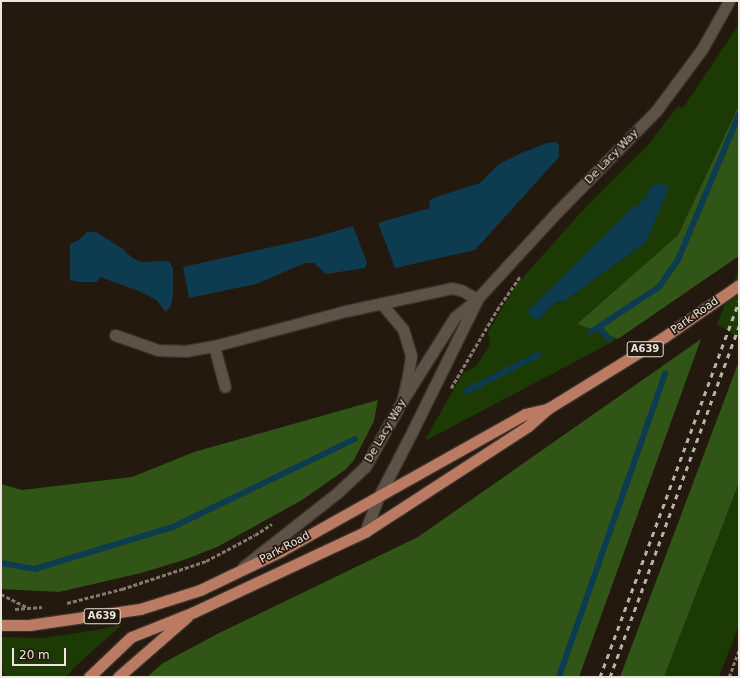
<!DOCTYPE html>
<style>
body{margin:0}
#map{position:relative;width:740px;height:678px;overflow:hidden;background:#23190e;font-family:"DejaVu Sans",sans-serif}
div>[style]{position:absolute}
.green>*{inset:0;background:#1c3a04}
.forest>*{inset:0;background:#315517}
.water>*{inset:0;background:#0d3c50}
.stream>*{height:5.5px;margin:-2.75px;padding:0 2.75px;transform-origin:2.75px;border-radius:2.75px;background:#0d3c50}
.path>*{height:2.5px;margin-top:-1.25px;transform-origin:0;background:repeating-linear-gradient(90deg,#817970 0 4px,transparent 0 6px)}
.roads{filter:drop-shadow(1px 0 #39322c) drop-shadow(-1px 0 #39322c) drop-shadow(0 1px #39322c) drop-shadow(0 -1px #39322c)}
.service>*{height:11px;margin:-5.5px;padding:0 5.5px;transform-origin:5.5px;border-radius:5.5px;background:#5d5245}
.tertiary>*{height:11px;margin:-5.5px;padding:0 5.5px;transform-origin:5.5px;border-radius:5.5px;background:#5d5245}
.primary>*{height:11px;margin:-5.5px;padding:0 5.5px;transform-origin:5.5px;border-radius:5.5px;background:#bb7a62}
.rail>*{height:3px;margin-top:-1.5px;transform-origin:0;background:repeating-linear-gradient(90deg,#b9b2aa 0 5px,transparent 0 10px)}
span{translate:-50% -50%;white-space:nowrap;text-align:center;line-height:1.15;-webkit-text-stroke:3.5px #23190e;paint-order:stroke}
.shield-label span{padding:1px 3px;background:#23190e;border:1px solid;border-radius:3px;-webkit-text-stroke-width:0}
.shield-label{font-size:10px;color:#ece5de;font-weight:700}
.street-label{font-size:11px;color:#ece5de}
.frame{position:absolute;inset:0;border:2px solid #ece5de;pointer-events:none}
.scale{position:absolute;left:12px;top:648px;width:54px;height:18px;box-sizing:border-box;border:2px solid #ece5de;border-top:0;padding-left:5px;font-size:12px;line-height:14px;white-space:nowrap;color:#ece5de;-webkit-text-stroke:3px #23190e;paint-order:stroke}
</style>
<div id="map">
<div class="green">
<div style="clip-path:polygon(evenodd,739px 24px,739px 105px,678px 235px,577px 324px,618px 339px,427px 440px,426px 438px,463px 373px,476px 366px,490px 345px,488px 332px,516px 285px,584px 209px,647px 146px,678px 106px,683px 108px,739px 24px,650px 188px,646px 242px,566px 300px,528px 312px,633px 207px,641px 204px,645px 200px,650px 188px)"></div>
<div style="clip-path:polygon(739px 269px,739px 338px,717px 324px)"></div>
<div style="clip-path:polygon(739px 483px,739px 625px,719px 677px,664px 677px)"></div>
<div style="clip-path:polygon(123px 624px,78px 664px,66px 677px,6px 677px,1px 669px,1px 637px,42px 638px,97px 630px)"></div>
</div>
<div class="forest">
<div style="clip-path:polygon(739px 105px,739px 256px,618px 339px,577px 324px,678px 235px)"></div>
<div style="clip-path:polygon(701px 339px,579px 677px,147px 677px,163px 663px,217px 634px,418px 537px)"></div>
<div style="clip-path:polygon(739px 361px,739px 483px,664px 677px,620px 677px)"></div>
<div style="clip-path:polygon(378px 400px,374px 421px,354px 460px,345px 470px,302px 500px,217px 547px,184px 560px,141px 573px,59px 592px,1px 589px,1px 484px,22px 490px,132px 477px,194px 452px)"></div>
</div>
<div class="water">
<div style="clip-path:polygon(556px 142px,559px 146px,559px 157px,475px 250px,395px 268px,378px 223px,430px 208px,429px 201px,436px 197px,480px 183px,499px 164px,519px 154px,547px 143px)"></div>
<div style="clip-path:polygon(657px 184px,668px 186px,669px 188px,646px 242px,566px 300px,555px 303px,537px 321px,527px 312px,633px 207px,641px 204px,640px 199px,645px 200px,650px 188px)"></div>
<div style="clip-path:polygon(353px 226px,367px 263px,365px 268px,326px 274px,314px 263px,305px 263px,256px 284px,189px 298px,183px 267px,312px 238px)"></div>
<div style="clip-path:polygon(87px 232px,96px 232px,123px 249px,132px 258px,142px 262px,169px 261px,173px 268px,173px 295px,171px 305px,166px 312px,156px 300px,139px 291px,100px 277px,97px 282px,80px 282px,70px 280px,70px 244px,79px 240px)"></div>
</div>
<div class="stream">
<div style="left:599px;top:327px;width:15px;rotate:48deg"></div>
<div style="left:591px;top:332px;width:82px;rotate:-33.5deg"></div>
<div style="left:659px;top:287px;width:33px;rotate:-55deg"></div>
<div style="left:678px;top:260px;width:157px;rotate:-67.2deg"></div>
<div style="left:467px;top:391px;width:80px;rotate:-26.9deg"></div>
<div style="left:1px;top:563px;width:35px;rotate:10deg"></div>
<div style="left:35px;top:569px;width:144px;rotate:-16.9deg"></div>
<div style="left:173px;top:527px;width:202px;rotate:-25.8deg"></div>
<div style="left:559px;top:677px;width:321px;rotate:-70.7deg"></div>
</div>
<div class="path">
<div style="left:451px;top:388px;width:91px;rotate:-59.5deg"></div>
<div style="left:497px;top:310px;width:42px;rotate:-55.6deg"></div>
<div style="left:1px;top:594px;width:30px;rotate:27deg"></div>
<div style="left:67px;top:603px;width:57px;rotate:-14.3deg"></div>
<div style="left:122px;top:589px;width:89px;rotate:-18.4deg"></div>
<div style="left:206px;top:561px;width:55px;rotate:-28deg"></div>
<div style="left:255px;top:535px;width:20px;rotate:-33deg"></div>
<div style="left:15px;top:609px;width:27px;rotate:-4deg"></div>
<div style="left:729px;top:677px;width:30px;rotate:-70deg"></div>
</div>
<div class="roads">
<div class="service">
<div style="left:381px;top:303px;width:34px;rotate:50deg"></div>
<div style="left:403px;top:329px;width:28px;rotate:73deg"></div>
<div style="left:411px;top:356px;width:20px;rotate:99deg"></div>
<div style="left:408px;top:376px;width:23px;rotate:103deg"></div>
<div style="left:115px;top:335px;width:46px;rotate:19.2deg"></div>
<div style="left:158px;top:350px;width:27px;rotate:2deg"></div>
<div style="left:185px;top:351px;width:29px;rotate:-10deg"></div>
<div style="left:214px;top:346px;width:137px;rotate:-14.9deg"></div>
<div style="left:346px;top:311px;width:108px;rotate:-12.2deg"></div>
<div style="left:452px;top:288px;width:9px;rotate:13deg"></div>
<div style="left:461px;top:290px;width:18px;rotate:29deg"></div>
<div style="left:214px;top:346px;width:42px;rotate:75deg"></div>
</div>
<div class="tertiary">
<div style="left:365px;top:532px;width:39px;rotate:-69deg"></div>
<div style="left:379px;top:496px;width:74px;rotate:-62.7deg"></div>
<div style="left:413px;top:430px;width:143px;rotate:-63.8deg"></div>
<div style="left:243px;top:567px;width:120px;rotate:-38.2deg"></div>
<div style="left:337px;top:493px;width:38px;rotate:-43deg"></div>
<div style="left:365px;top:467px;width:76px;rotate:-60.7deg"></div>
<div style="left:402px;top:401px;width:99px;rotate:-57.8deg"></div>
<div style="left:455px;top:317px;width:28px;rotate:-39deg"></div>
<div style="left:477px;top:299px;width:118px;rotate:-47.4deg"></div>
<div style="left:557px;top:212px;width:141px;rotate:-45.6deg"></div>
<div style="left:656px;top:111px;width:77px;rotate:-53.4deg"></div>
<div style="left:702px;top:49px;width:55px;rotate:-60.6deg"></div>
</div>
<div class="primary">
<div style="left:1px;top:625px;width:28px"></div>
<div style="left:29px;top:625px;width:112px;rotate:-8.2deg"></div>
<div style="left:140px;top:609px;width:63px;rotate:-17.6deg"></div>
<div style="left:200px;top:590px;width:90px;rotate:-25.7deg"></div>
<div style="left:281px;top:551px;width:280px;rotate:-29.3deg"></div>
<div style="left:525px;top:414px;width:23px;rotate:-13deg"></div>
<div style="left:89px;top:677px;width:58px;rotate:-43.6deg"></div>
<div style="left:131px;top:637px;width:68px;rotate:-21.6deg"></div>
<div style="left:194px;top:612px;width:189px;rotate:-25.1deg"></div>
<div style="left:365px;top:532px;width:194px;rotate:-33deg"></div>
<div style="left:528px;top:426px;width:28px;rotate:-41deg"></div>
<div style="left:549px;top:408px;width:135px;rotate:-31.7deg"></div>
<div style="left:664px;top:337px;width:91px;rotate:-34.7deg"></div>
<div style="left:118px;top:677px;width:91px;rotate:-41deg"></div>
</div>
</div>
<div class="rail">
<div style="left:600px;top:677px;width:401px;rotate:-69.7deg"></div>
<div style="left:610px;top:677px;width:374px;rotate:-69.8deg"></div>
</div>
<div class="shield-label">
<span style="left:645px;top:349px">A639</span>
<span style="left:102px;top:616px">A639</span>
</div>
<div class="street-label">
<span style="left:612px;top:157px;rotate:-46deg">De Lacy Way</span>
<span style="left:695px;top:316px;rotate:-35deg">Park Road</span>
<span style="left:386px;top:431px;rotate:-60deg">De Lacy Way</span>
<span style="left:285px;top:548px;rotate:-28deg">Park Road</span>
</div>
<div class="frame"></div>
<div class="scale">20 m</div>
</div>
